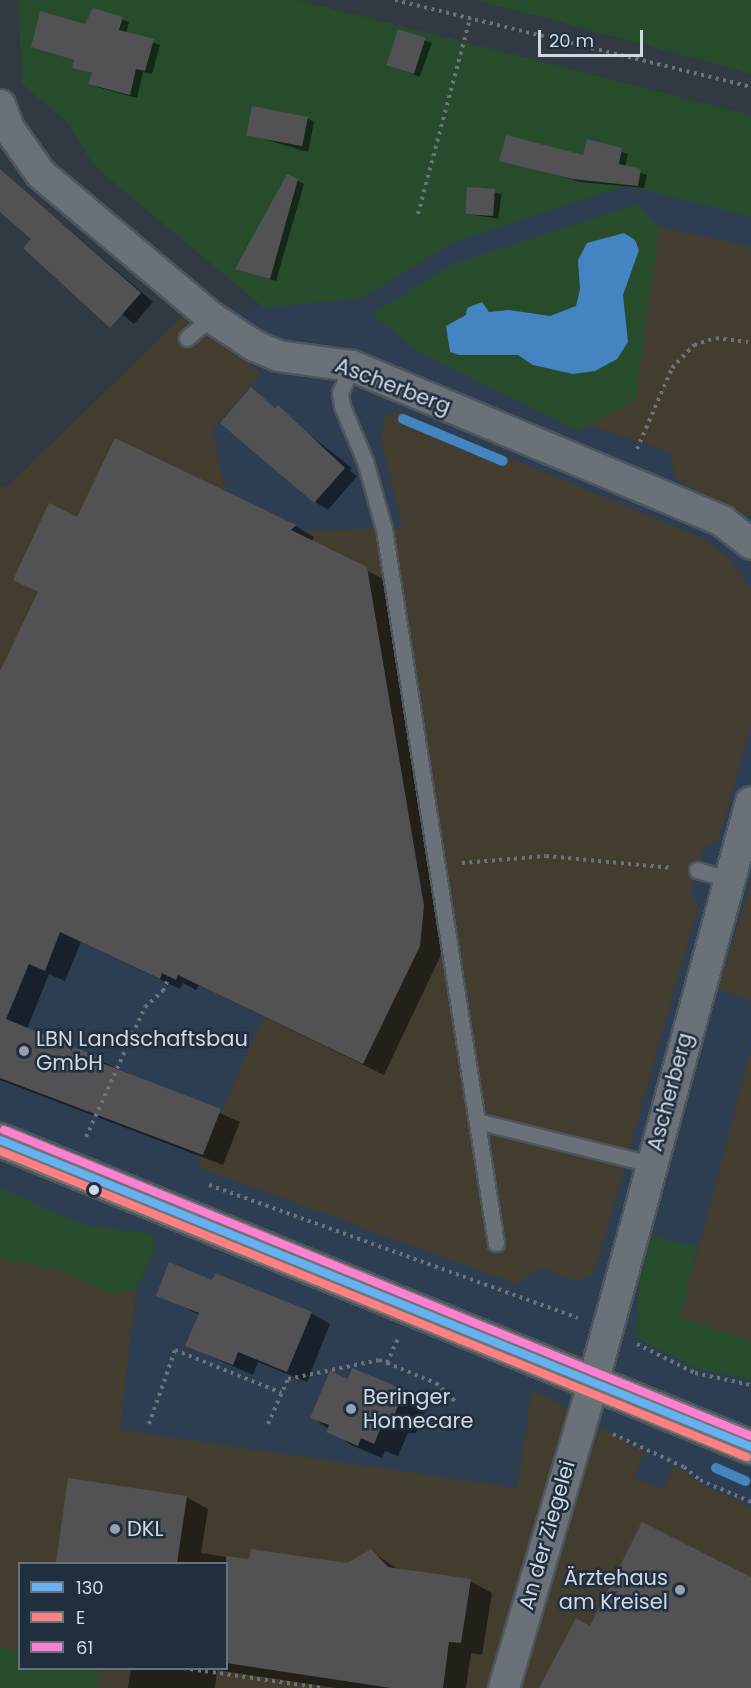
<!DOCTYPE html>
<meta charset="utf-8">
<style>
body{margin:0}
#map{position:relative;width:751px;height:1688px;overflow:hidden;background:#313942;font-family:Poppins,sans-serif}
div>[style]{position:absolute}
.built>*{inset:0;background:#2e3e52}
.industrial>*{inset:0;background:#433d30}
.green>*{inset:0;background:#274c2c}
.water>*{inset:0;background:#4384c1}
.shadow>*{inset:0;background:#0007;transform-origin:0 0}
.stream>*{height:10px;margin:-5px;padding:0 5px;transform-origin:5px;border-radius:5px;background:#4384c1}
.building>*{inset:0;background:#525254;transform-origin:0 0}
.path>*{height:4px;margin-top:-2px;transform-origin:0;background:repeating-linear-gradient(90deg,#6c7278 0 3px,transparent 0 7.5px)}
.roads{filter:drop-shadow(2px 0 #4e555c) drop-shadow(-2px 0 #4e555c) drop-shadow(0 2px #4e555c) drop-shadow(0 -2px #4e555c)}
.service>*{height:15px;margin:-7.5px;padding:0 7.5px;transform-origin:7.5px;border-radius:7.5px;background:#6b7178}
.minor>*{height:30px;margin:-15px;padding:0 15px;transform-origin:15px;border-radius:15px;background:#6b7178}
.secondary>*{height:33px;margin:-16.5px;padding:0 16.5px;transform-origin:16.5px;border-radius:16.5px;background:#707376}
.bus-1>*{height:8px;margin:-4px;padding:0 4px;transform-origin:4px;border-radius:4px;background:#66b1f2}
.bus-2>*{height:8px;margin:-4px;padding:0 4px;transform-origin:4px;border-radius:4px;background:#ff8080}
.bus-3>*{height:8px;margin:-4px;padding:0 4px;transform-origin:4px;border-radius:4px;background:#ff80d0}
.dots>*{width:16px;height:16px;translate:-50% -50%;box-sizing:border-box;border:3px solid #212e3e;border-radius:50%}
span{translate:-50% -50%;white-space:nowrap;text-align:center;line-height:1.15;-webkit-text-stroke:5px #212e3e;paint-order:stroke}
.street-label{font-size:21px;color:#d0d9e3}
.poi-label{font-size:21px;color:#d0d9e3}
.left{translate:0 -50%;text-align:left}
.right{translate:-100% -50%;text-align:right}
.legend{position:absolute;left:18px;top:1562px;width:210px;height:108px;box-sizing:border-box;background:#212e3e;border:2px solid #677280;margin:0;padding:8px 10px;list-style:none;font-size:18px;color:#d0d9e3}
.legend li{display:flex;align-items:center;gap:12px;height:30px}
.legend b{width:30px;border:2px solid #677280}
.scale{position:absolute;left:538px;top:30px;width:105px;height:27px;box-sizing:border-box;border:3px solid #d0d9e3;border-top:0;padding-left:8px;font-size:18px;line-height:21px;white-space:nowrap;color:#d0d9e3;-webkit-text-stroke:4px #212e3e;paint-order:stroke}
</style>
<div id="map">
<div class="built">
<div style="clip-path:polygon(evenodd,627px 186px,751px 217px,751px 1688px,0 1688px,0 485px,6px 488px,187px 312px,362px 298px,456px 241px,627px 186px,20px 1564px,226px 1564px,226px 1668px,20px 1668px,20px 1564px)"></div>
</div>
<div class="industrial">
<div style="clip-path:polygon(659px 227px,751px 247px,751px 517px,675px 479px,671px 453px,589px 425px,636px 399px)"></div>
<div style="clip-path:polygon(187px 312px,261px 374px,212px 429px,225px 491px,222px 497px,294px 532px,402px 527px,381px 441px,385px 415px,400px 412px,702px 538px,729px 558px,751px 590px,751px 725px,718px 841px,703px 848px,691px 891px,698px 907px,597px 1264px,590px 1276px,575px 1281px,541px 1267px,516px 1284px,198px 1167px,263px 1016px,179px 975px,162px 973px,160px 979px,77px 939px,0 837px,0 485px,6px 488px)"></div>
<div style="clip-path:polygon(751px 881px,751px 1000px,718px 989px)"></div>
<div style="clip-path:polygon(751px 1047px,751px 1341px,680px 1318px)"></div>
<div style="clip-path:polygon(0 1258px,64px 1271px,111px 1294px,136px 1290px,120px 1430px,517px 1488px,532px 1389px,644px 1452px,634px 1478px,664px 1489px,673px 1464px,702px 1485px,751px 1507px,751px 1688px,98px 1688px,99px 1669px,226px 1668px,226px 1564px,20px 1564px,19px 1651px,0 1648px)"></div>
</div>
<div class="green">
<div style="clip-path:polygon(18px 0,298px 0,751px 115px,751px 217px,627px 186px,456px 241px,362px 298px,264px 308px,94px 166px,68px 123px,22px 84px)"></div>
<div style="clip-path:polygon(473px 0,751px 0,751px 74px,549px 19px)"></div>
<div style="clip-path:polygon(637px 204px,659px 227px,636px 399px,579px 431px,418px 351px,372px 314px,451px 265px)"></div>
<div style="clip-path:polygon(0 1188px,84px 1225px,152px 1234px,155px 1250px,136px 1290px,111px 1294px,64px 1271px,0 1258px)"></div>
<div style="clip-path:polygon(650px 1235px,697px 1247px,680px 1318px,751px 1341px,751px 1380px,695px 1368px,636px 1338px,639px 1281px)"></div>
<div style="clip-path:polygon(0 1648px,19px 1651px,20px 1668px,99px 1669px,98px 1688px,0 1688px)"></div>
</div>
<div class="water">
<div style="clip-path:polygon(624px 233px,635px 240px,639px 250px,623px 295px,628px 342px,617px 359px,595px 371px,573px 374px,533px 365px,518px 355px,459px 355px,450px 352px,446px 326px,466px 315px,467px 308px,482px 302px,489px 312px,509px 310px,550px 316px,576px 306px,580px 289px,578px 260px,587px 243px)"></div>
</div>
<div class="shadow">
<div style="clip-path:polygon(94px 10px,129px 22px,126px 34px,160px 45px,152px 74px,143px 72px,137px 98px,97px 87px,90px 83px,93px 74px,74px 67px,76px 61px,32px 46px,85px 25px)"></div>
<div style="left:399px;top:31px;width:35px;height:36px;rotate:20deg"></div>
<div style="clip-path:polygon(307px 118px,314px 122px,308px 152px,246px 134px)"></div>
<div style="clip-path:polygon(588px 141px,628px 154px,625px 167px,647px 175px,644px 188px,580px 182px,501px 160px,584px 157px)"></div>
<div style="clip-path:polygon(0 170px,153px 302px,134px 324px,0 210px)"></div>
<div style="clip-path:polygon(297px 180px,304px 184px,276px 281px,237px 269px)"></div>
<div style="left:468px;top:189px;width:34px;height:25px;rotate:8deg"></div>
<div style="clip-path:polygon(251px 389px,352px 468px,350px 471px,357px 476px,328px 510px,315px 502px)"></div>
<div style="clip-path:polygon(78px 519px,295px 526px,314px 537px,311px 542px,387px 581px,443px 920px,440px 957px,384px 1075px,199px 985px,196px 990px,183px 983px,180px 989px,81px 942px,65px 981px,49px 974px,27px 1029px,240px 1122px,223px 1165px,0 1080px,0 675px,39px 593px,15px 579px)"></div>
<div style="clip-path:polygon(213px 1282px,311px 1313px,330px 1324px,307px 1382px,258px 1362px,253px 1375px,187px 1346px,200px 1315px,158px 1295px)"></div>
<div style="clip-path:polygon(349px 1381px,404px 1391px,428px 1405px,416px 1433px,408px 1433px,398px 1456px,385px 1451px,382px 1458px,351px 1445px,312px 1417px)"></div>
<div style="clip-path:polygon(70px 1480px,186px 1497px,208px 1509px,201px 1553px,251px 1561px,347px 1564px,371px 1551px,399px 1570px,470px 1581px,492px 1593px,482px 1655px,471px 1653px,466px 1688px,336px 1688px,217px 1670px,215px 1688px,128px 1688px,131px 1668px,226px 1668px,226px 1564px,57px 1564px)"></div>
</div>
<div class="stream">
<div style="left:403px;top:419px;width:108px;rotate:22.8deg"></div>
<div style="left:716px;top:1468px;width:32px;rotate:24deg"></div>
</div>
<div class="building">
<div style="clip-path:polygon(93px 8px,123px 17px,119px 30px,154px 39px,145px 71px,136px 69px,130px 95px,88px 84px,92px 73px,72px 68px,74px 60px,31px 47px,40px 11px,85px 24px)"></div>
<div style="left:398px;top:29px;width:29px;height:38px;rotate:18deg"></div>
<div style="left:252px;top:106px;width:57px;height:30px;rotate:11deg"></div>
<div style="clip-path:polygon(506px 135px,583px 155px,587px 139px,622px 148px,619px 164px,641px 169px,638px 186px,572px 179px,499px 161px)"></div>
<div style="clip-path:polygon(0 169px,141px 293px,110px 328px,23px 248px,31px 239px,0 212px)"></div>
<div style="clip-path:polygon(287px 174px,298px 179px,270px 279px,235px 269px)"></div>
<div style="left:467px;top:187px;width:28px;height:27px;rotate:4deg"></div>
<div style="clip-path:polygon(251px 387px,275px 408px,278px 405px,345px 468px,314px 503px,220px 423px)"></div>
<div style="clip-path:polygon(115px 438px,296px 525px,291px 530px,367px 567px,424px 906px,420px 946px,363px 1064px,178px 975px,176px 980px,162px 973px,160px 979px,60px 932px,45px 971px,29px 964px,6px 1019px,96px 1056px,94px 1060px,221px 1109px,203px 1155px,0 1078px,0 671px,38px 592px,13px 580px,49px 503px,77px 517px)"></div>
<div style="clip-path:polygon(169px 1262px,212px 1280px,215px 1273px,312px 1312px,287px 1372px,238px 1352px,233px 1365px,185px 1346px,199px 1313px,156px 1296px)"></div>
<div style="clip-path:polygon(352px 1368px,405px 1390px,392px 1420px,384px 1420px,374px 1444px,361px 1438px,358px 1446px,326px 1432px,329px 1425px,310px 1418px,330px 1371px,348px 1379px)"></div>
<div style="clip-path:polygon(68px 1478px,187px 1496px,177px 1563px,56px 1563px)"></div>
<div style="clip-path:polygon(642px 1522px,751px 1577px,751px 1688px,539px 1688px,576px 1618px,590px 1626px)"></div>
<div style="clip-path:polygon(251px 1549px,347px 1563px,371px 1549px,388px 1567px,471px 1579px,461px 1643px,449px 1642px,443px 1688px,391px 1688px,226px 1663px,226px 1556px,249px 1559px)"></div>
</div>
<div class="path">
<div style="left:395px;top:0;width:366px;rotate:13.7deg"></div>
<div style="left:418px;top:214px;width:203px;rotate:-75.1deg"></div>
<div style="left:637px;top:449px;width:88px;rotate:-66.6deg"></div>
<div style="left:672px;top:368px;width:32px;rotate:-46deg"></div>
<div style="left:694px;top:345px;width:23px;rotate:-18deg"></div>
<div style="left:716px;top:338px;width:32px;rotate:7deg"></div>
<div style="left:462px;top:863px;width:84px;rotate:-4.8deg"></div>
<div style="left:546px;top:856px;width:127px;rotate:5.4deg"></div>
<div style="left:86px;top:1137px;width:143px;rotate:-65.6deg"></div>
<div style="left:145px;top:1007px;width:24px;rotate:-42deg"></div>
<div style="left:163px;top:991px;width:15px;rotate:-67deg"></div>
<div style="left:209px;top:1185px;width:392px;rotate:19.8deg"></div>
<div style="left:637px;top:1344px;width:65px;rotate:26.6deg"></div>
<div style="left:695px;top:1373px;width:57px;rotate:12.1deg"></div>
<div style="left:387px;top:1363px;width:53px;rotate:22.2deg"></div>
<div style="left:436px;top:1383px;width:29px;rotate:44deg"></div>
<div style="left:149px;top:1424px;width:78px;rotate:-70.6deg"></div>
<div style="left:175px;top:1350px;width:115px;rotate:21.9deg"></div>
<div style="left:268px;top:1424px;width:49px;rotate:-66deg"></div>
<div style="left:288px;top:1379px;width:93px;rotate:-11.8deg"></div>
<div style="left:379px;top:1360px;width:9px;rotate:21deg"></div>
<div style="left:387px;top:1363px;width:27px;rotate:-66deg"></div>
<div style="left:613px;top:1434px;width:78px;rotate:24.9deg"></div>
<div style="left:684px;top:1467px;width:21px;rotate:39deg"></div>
<div style="left:700px;top:1480px;width:56px;rotate:23.3deg"></div>
<div style="left:183px;top:1668px;width:140px;rotate:8.2deg"></div>
</div>
<div class="roads">
<div class="service">
<div style="left:187px;top:338px;width:32px;rotate:-41deg"></div>
<div style="left:352px;top:366px;width:30px;rotate:114deg"></div>
<div style="left:340px;top:393px;width:13px;rotate:81deg"></div>
<div style="left:342px;top:406px;width:60px;rotate:67.3deg"></div>
<div style="left:365px;top:461px;width:71px;rotate:74.4deg"></div>
<div style="left:384px;top:529px;width:723px;rotate:81.09deg"></div>
<div style="left:697px;top:870px;width:33px;rotate:16deg"></div>
<div style="left:477px;top:1121px;width:179px;rotate:13.9deg"></div>
</div>
<div class="minor">
<div style="left:0;top:105px;width:26px;rotate:69deg"></div>
<div style="left:9px;top:129px;width:55px;rotate:54.6deg"></div>
<div style="left:41px;top:174px;width:222px;rotate:40.1deg"></div>
<div style="left:211px;top:317px;width:53px;rotate:33.4deg"></div>
<div style="left:255px;top:346px;width:25px;rotate:23deg"></div>
<div style="left:278px;top:356px;width:75px;rotate:7.7deg"></div>
<div style="left:352px;top:366px;width:401px;rotate:22.7deg"></div>
<div style="left:722px;top:521px;width:37px;rotate:38deg"></div>
<div style="left:504px;top:1688px;width:318px;rotate:-73.7deg"></div>
<div style="left:593px;top:1383px;width:602px;rotate:-74.79deg"></div>
</div>
<div class="secondary">
<div style="left:0;top:1140px;width:811px;rotate:22.23deg"></div>
</div>
</div>
<div class="bus-1">
<div style="left:0;top:1140px;width:811px;rotate:22.23deg"></div>
</div>
<div class="bus-2">
<div style="left:0;top:1151px;width:807px;rotate:22.28deg"></div>
</div>
<div class="bus-3">
<div style="left:4px;top:1130px;width:807px;rotate:22.28deg"></div>
</div>
<div class="dots">
<div style="left:24px;top:1051px;background:#98a1ab"></div>
<div style="left:94px;top:1190px;background:#d0d9e3"></div>
<div style="left:351px;top:1409px;background:#98a1ab"></div>
<div style="left:115px;top:1529px;background:#98a1ab"></div>
<div style="left:680px;top:1590px;background:#98a1ab"></div>
</div>
<div class="street-label">
<span style="left:393px;top:386px;rotate:21deg">Ascherberg</span>
<span style="left:670px;top:1092px;rotate:-75deg">Ascherberg</span>
<span style="left:547px;top:1535px;rotate:-74deg">An der Ziegelei</span>
</div>
<div class="poi-label">
<span class="left" style="left:36px;top:1051px">LBN Landschaftsbau<br>GmbH</span>
<span class="left" style="left:363px;top:1409px">Beringer<br>Homecare</span>
<span class="left" style="left:127px;top:1529px">DKL</span>
<span class="right" style="left:668px;top:1590px">Ärztehaus<br>am Kreisel</span>
</div>
<ul class="legend">
<li><b style="height:8px;background:#66b1f2"></b>130</li>
<li><b style="height:8px;background:#ff8080"></b>E</li>
<li><b style="height:8px;background:#ff80d0"></b>61</li>
</ul>
<div class="scale">20 m</div>
</div>
